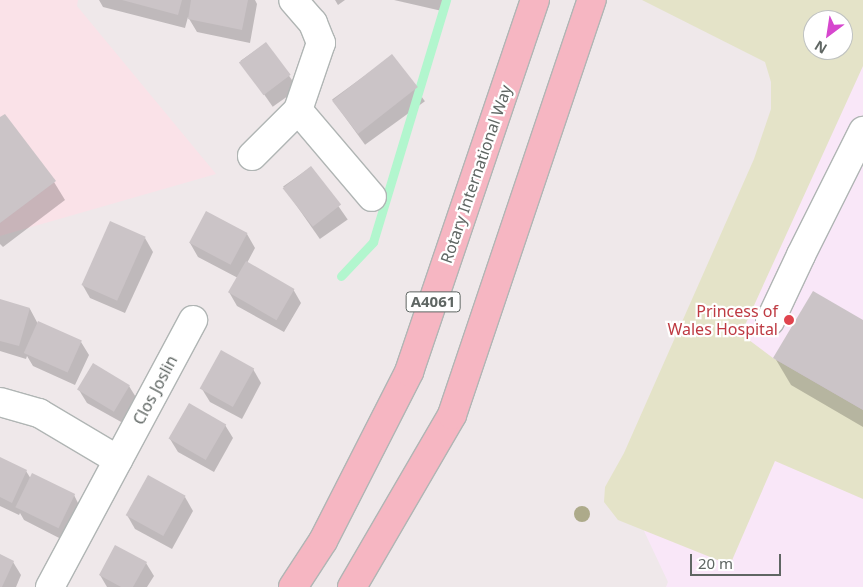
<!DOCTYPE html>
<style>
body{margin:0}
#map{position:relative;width:863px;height:587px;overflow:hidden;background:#efe8ea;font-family:"Noto Sans",sans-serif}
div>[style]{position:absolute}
.commercial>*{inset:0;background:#fae2e8}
.medical>*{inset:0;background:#f9e7f8}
.green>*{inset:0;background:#e4e3c8}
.shadow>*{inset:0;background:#0003;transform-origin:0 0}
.stream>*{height:9px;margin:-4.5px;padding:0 4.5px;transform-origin:4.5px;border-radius:4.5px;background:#b2f6ce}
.building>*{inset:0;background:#cbc4c7;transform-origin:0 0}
.roads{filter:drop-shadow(1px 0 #b0b5b4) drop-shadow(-1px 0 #b0b5b4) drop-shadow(0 1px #b0b5b4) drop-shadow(0 -1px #b0b5b4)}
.minor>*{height:28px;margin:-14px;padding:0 14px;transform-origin:14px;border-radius:14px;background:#fff}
.major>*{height:28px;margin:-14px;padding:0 14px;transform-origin:14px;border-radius:14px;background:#f6b6c2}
.trees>*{width:16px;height:16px;margin:-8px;border-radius:50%;background:#adaa8a}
.dots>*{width:14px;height:14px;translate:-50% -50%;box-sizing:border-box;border:2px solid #fff;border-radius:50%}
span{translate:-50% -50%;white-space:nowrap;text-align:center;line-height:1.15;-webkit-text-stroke:4.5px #fff;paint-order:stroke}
.shield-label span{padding:1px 4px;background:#fff;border:1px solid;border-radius:4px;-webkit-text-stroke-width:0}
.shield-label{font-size:15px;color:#5f6663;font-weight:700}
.street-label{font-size:16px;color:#5f6663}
.health-label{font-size:16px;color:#be3a42}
.right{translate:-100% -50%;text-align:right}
.north{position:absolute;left:803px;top:10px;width:50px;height:50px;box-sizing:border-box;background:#fff;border:1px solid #bfc2c1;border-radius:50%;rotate:211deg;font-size:14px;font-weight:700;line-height:20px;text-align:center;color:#5f6663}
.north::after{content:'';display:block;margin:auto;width:18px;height:22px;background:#d647ce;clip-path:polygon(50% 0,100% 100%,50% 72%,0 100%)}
.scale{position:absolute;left:690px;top:554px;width:91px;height:22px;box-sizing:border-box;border:2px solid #5f6663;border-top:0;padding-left:6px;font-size:15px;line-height:18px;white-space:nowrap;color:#5f6663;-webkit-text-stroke:4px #fff;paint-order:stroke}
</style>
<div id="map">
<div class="commercial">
<div style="clip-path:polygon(0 0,78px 0,77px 6px,216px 174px,0 236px)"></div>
</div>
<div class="medical">
<div style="clip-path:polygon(evenodd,863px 0,863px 587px,666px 587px,668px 582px,644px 531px,784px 109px,764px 36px,863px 0,813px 20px,843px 20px,843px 50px,813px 50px,813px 20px)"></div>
</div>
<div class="green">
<div style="clip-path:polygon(evenodd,642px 0,863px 0,863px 66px,741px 334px,773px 358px,863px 410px,863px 499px,775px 461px,730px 565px,618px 520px,604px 502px,605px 487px,624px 453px,754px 159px,771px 109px,771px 82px,765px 62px,642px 0,813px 20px,843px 20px,843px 50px,813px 50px,813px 20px)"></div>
</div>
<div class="shadow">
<div style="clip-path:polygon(99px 0,255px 0,257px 4px,250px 43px,197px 32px,188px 17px,185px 28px,103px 7px)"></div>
<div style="clip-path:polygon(335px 0,345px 0,338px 5px)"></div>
<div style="clip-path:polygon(394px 0,444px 0,442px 11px)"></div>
<div style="left:266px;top:43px;width:56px;height:31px;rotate:55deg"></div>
<div style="left:392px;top:56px;width:56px;height:74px;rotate:54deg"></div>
<div style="clip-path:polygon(0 119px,54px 182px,65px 200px,3px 247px,0 244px)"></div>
<div style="left:311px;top:167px;width:64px;height:34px;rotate:55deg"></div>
<div style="clip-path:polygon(247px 234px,255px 248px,247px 263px,293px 289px,301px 303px,284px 332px,237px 306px,229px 292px,238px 278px,198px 257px,190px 243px)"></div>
<div style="clip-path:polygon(145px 238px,153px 252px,125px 313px,90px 298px,82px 284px)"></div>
<div style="clip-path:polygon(0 300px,30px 309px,38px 324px,81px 342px,89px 355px,75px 385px,33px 366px,27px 356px,26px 359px,0 351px)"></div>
<div style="clip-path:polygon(863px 321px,863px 427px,791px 385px,775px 358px)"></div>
<div style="clip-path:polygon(253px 369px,261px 383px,242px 419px,210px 402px,202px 389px)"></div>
<div style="clip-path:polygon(129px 386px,137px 399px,123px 423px,87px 403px,79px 390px)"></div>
<div style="clip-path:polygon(225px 425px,233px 438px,214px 472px,178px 452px,170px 439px)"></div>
<div style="clip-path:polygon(0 459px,26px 471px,31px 479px,74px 495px,81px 509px,65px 541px,24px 520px,20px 513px,19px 515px,0 506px)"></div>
<div style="clip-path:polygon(185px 497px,193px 511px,172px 549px,135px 529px,127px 515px)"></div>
<div style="clip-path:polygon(0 555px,13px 562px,21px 575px,16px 587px,0 587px)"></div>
<div style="clip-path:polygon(146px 563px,154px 576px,147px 587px,107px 587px,100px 575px)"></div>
</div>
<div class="stream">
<div style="left:341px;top:276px;width:47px;rotate:-46.7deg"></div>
<div style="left:373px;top:242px;width:253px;rotate:-73.2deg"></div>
</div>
<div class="building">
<div style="clip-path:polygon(122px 0,182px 0,178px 15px)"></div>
<div style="clip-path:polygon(191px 0,248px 0,242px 30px,188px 19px)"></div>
<div style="left:266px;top:42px;width:41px;height:34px;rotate:53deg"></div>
<div style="left:392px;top:54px;width:42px;height:76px;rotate:52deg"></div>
<div style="clip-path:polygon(5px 114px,56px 181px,0 223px,0 117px)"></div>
<div style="left:311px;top:166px;width:49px;height:36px;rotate:52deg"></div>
<div style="left:206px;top:211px;width:47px;height:36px;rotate:28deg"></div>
<div style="left:110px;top:221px;width:39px;height:70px;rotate:24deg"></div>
<div style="left:246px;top:261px;width:56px;height:36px;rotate:30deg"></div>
<div style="clip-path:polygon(813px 291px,863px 320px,863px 410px,773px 358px)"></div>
<div style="clip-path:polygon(0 299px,30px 308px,19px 346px,0 341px)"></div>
<div style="left:38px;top:321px;width:48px;height:35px;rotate:24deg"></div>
<div style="left:221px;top:350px;width:38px;height:44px;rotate:29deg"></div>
<div style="left:93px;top:363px;width:43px;height:31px;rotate:31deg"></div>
<div style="left:189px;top:403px;width:43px;height:41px;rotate:30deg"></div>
<div style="clip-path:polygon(0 457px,27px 470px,12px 503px,0 497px)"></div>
<div style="left:32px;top:473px;width:48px;height:38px;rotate:26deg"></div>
<div style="left:148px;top:475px;width:43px;height:46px;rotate:29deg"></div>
<div style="clip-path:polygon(115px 545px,147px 562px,133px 587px,121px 587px,99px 575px)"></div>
<div style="clip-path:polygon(0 554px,14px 561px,2px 587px,0 587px)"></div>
</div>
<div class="roads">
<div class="minor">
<div style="left:298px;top:110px;width:114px;rotate:49.6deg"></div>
<div style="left:252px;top:156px;width:65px;rotate:-45deg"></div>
<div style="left:298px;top:110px;width:71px;rotate:-71.1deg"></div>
<div style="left:321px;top:43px;width:22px;rotate:-112deg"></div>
<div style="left:313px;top:23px;width:30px;rotate:-131deg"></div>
<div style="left:770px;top:321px;width:73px;rotate:-64.8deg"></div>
<div style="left:801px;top:255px;width:139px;rotate:-63.4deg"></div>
<div style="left:0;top:402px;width:41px;rotate:15.8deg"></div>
<div style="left:39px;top:413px;width:92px;rotate:30.7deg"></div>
<div style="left:50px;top:587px;width:303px;rotate:-61.8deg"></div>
</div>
<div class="major">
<div style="left:293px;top:587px;width:55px;rotate:-56.9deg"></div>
<div style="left:323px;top:541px;width:190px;rotate:-63deg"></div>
<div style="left:409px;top:372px;width:393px;rotate:-71.3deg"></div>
<div style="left:352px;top:587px;width:199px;rotate:-59.8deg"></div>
<div style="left:452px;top:415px;width:438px;rotate:-71.4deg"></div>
</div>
</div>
<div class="trees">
<div style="left:582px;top:514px"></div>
</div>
<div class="dots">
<div style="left:789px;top:320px;background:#e0444e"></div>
</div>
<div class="shield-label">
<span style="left:433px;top:302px">A4061</span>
</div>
<div class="street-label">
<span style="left:476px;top:174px;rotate:-71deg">Rotary International Way</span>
<span style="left:155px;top:390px;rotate:-62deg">Clos Joslin</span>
</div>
<div class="health-label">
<span class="right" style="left:778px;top:320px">Princess of<br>Wales Hospital</span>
</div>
<div class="north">N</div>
<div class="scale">20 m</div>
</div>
